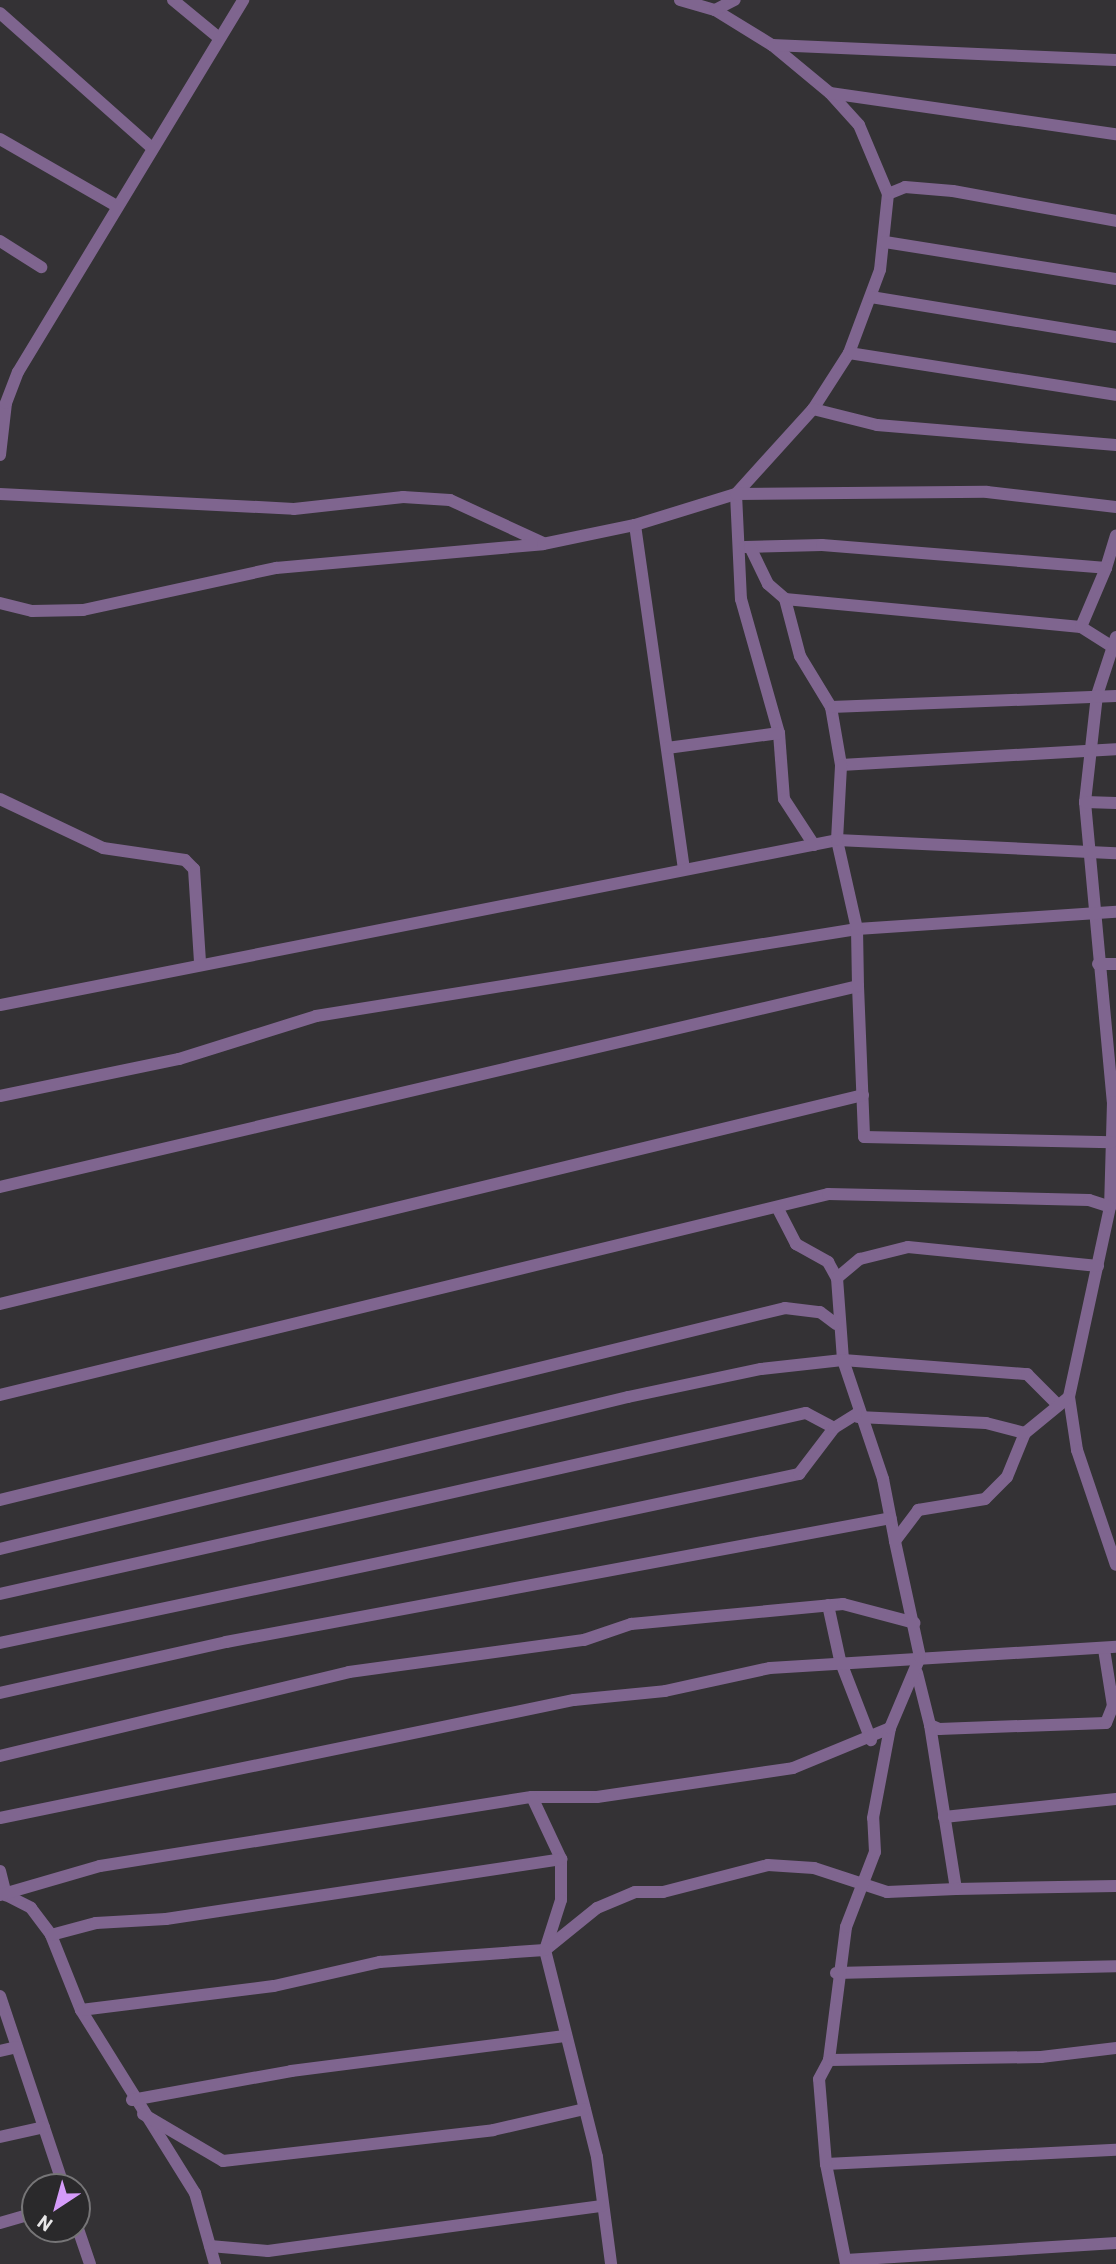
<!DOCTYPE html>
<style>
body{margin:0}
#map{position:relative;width:1116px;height:2264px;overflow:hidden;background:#343235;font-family:Barlow,sans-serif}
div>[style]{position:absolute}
.minor>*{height:12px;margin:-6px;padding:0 6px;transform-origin:6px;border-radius:6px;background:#7f658f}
span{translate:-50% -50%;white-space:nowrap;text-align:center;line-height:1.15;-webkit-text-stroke:7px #2a292b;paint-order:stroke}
.north{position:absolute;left:21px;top:2173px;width:70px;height:70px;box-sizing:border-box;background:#2a292b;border:2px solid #767577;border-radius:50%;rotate:216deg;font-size:19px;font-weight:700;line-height:28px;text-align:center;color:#e8e7e8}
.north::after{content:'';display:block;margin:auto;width:24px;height:32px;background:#d59bfa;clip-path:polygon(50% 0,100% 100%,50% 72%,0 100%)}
</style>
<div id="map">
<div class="minor">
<div style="left:173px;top:0;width:60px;rotate:39.6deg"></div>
<div style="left:680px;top:0;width:36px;rotate:16deg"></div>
<div style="left:715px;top:10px;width:67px;rotate:31.6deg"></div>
<div style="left:772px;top:45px;width:75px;rotate:39.6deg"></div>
<div style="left:830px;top:93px;width:43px;rotate:47.8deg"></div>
<div style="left:859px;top:125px;width:75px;rotate:67.2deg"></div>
<div style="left:888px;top:194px;width:76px;rotate:96deg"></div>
<div style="left:880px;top:270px;width:89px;rotate:110.5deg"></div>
<div style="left:849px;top:353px;width:67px;rotate:122.7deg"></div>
<div style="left:813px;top:409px;width:115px;rotate:132.2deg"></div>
<div style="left:736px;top:494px;width:105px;rotate:87.3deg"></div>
<div style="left:741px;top:599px;width:139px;rotate:74.2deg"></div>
<div style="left:779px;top:733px;width:66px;rotate:85.7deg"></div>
<div style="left:784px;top:799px;width:55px;rotate:56.9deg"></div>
<div style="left:715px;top:10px;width:22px;rotate:-27deg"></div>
<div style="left:0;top:13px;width:202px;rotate:41.6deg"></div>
<div style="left:772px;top:45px;width:344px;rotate:2.5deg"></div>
<div style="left:830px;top:93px;width:289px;rotate:8.2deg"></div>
<div style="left:0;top:139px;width:133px;rotate:29.9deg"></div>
<div style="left:888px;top:194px;width:18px;rotate:-22deg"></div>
<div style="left:905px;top:187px;width:48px;rotate:4.8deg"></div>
<div style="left:953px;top:191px;width:166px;rotate:10.4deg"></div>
<div style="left:0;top:241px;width:49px;rotate:32.4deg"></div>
<div style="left:885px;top:242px;width:234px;rotate:9.1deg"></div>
<div style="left:871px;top:297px;width:248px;rotate:9.3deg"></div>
<div style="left:849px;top:353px;width:270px;rotate:8.9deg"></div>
<div style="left:813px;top:409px;width:66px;rotate:14deg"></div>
<div style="left:877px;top:425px;width:240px;rotate:4.8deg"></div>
<div style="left:0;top:455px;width:52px;rotate:-83.4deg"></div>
<div style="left:6px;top:403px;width:33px;rotate:-69deg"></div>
<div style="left:18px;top:372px;width:435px;rotate:-58.8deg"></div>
<div style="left:0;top:494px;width:294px;rotate:2.9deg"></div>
<div style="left:294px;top:509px;width:110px;rotate:-6.3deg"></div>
<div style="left:403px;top:497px;width:47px;rotate:3.7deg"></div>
<div style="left:450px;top:500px;width:102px;rotate:24.8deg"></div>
<div style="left:635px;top:525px;width:346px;rotate:81.9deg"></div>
<div style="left:745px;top:547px;width:77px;rotate:-1.5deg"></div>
<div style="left:822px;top:545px;width:285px;rotate:4.6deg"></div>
<div style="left:1106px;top:568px;width:34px;rotate:-73deg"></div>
<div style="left:750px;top:547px;width:41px;rotate:64.1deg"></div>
<div style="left:768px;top:584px;width:23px;rotate:41deg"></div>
<div style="left:785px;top:599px;width:297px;rotate:5.4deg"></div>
<div style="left:1081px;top:627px;width:41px;rotate:32.2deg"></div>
<div style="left:785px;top:599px;width:59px;rotate:75.3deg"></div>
<div style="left:800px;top:656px;width:60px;rotate:58.7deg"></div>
<div style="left:831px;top:707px;width:59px;rotate:80.2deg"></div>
<div style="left:841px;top:765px;width:275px;rotate:-3.3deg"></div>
<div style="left:0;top:603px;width:33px;rotate:14deg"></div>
<div style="left:32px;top:611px;width:51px;rotate:-1.1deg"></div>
<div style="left:83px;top:610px;width:198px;rotate:-12.3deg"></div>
<div style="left:276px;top:568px;width:268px;rotate:-5.1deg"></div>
<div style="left:543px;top:544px;width:94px;rotate:-11.7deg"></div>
<div style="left:635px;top:525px;width:106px;rotate:-17.1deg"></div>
<div style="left:736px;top:494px;width:251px;rotate:-0.5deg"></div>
<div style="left:987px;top:492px;width:130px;rotate:6.6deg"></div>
<div style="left:1081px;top:627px;width:64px;rotate:-67deg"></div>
<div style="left:1116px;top:637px;width:61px;rotate:108.1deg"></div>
<div style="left:1097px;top:695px;width:108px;rotate:96.4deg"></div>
<div style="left:1085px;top:802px;width:301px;rotate:84.7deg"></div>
<div style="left:1113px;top:1102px;width:105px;rotate:91.6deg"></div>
<div style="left:1110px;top:1207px;width:194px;rotate:102.2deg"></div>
<div style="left:1069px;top:1397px;width:54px;rotate:81.4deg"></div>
<div style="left:1077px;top:1450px;width:121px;rotate:71.3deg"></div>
<div style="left:831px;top:707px;width:285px;rotate:-2.2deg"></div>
<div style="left:667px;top:748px;width:113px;rotate:-7.6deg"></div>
<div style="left:0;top:799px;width:114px;rotate:25.4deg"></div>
<div style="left:103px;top:848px;width:83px;rotate:8.3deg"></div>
<div style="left:185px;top:860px;width:13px;rotate:45deg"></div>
<div style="left:194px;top:869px;width:94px;rotate:86.3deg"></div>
<div style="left:1085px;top:802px;width:31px;rotate:2deg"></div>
<div style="left:1098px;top:964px;width:18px"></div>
<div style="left:858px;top:986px;width:151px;rotate:87.7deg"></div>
<div style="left:864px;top:1137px;width:248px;rotate:1.2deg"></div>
<div style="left:0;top:1005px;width:853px;rotate:-11.15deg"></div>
<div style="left:837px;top:840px;width:279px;rotate:2.7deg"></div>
<div style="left:0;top:1096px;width:183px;rotate:-11.7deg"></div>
<div style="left:179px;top:1059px;width:144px;rotate:-17.4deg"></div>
<div style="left:316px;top:1016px;width:548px;rotate:-9.14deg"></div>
<div style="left:857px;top:929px;width:260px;rotate:-3.8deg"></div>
<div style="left:0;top:1187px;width:881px;rotate:-13.18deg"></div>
<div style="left:858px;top:986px;width:57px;rotate:-91deg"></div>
<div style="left:857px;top:929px;width:91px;rotate:-102.7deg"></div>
<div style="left:837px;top:840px;width:75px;rotate:-86.9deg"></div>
<div style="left:777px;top:1207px;width:42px;rotate:62.8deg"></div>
<div style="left:796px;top:1244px;width:37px;rotate:29deg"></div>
<div style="left:828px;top:1262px;width:18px;rotate:61deg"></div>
<div style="left:837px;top:1278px;width:82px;rotate:85.8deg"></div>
<div style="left:843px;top:1360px;width:185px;rotate:4.4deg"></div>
<div style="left:1027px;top:1374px;width:42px;rotate:45deg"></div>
<div style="left:837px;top:1278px;width:30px;rotate:-40deg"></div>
<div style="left:860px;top:1259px;width:49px;rotate:-14deg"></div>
<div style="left:908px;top:1247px;width:191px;rotate:5.7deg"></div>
<div style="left:0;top:1304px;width:888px;rotate:-13.61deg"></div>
<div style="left:0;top:1395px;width:852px;rotate:-13.64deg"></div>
<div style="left:828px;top:1194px;width:261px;rotate:1.3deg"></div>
<div style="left:1089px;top:1200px;width:22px;rotate:18deg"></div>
<div style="left:858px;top:1417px;width:128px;rotate:2.7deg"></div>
<div style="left:986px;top:1423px;width:40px;rotate:14.4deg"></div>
<div style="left:0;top:1500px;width:808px;rotate:-13.74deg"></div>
<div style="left:785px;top:1308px;width:35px;rotate:7deg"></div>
<div style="left:820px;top:1312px;width:20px;rotate:37deg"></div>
<div style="left:0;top:1549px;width:646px;rotate:-13.61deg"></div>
<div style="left:628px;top:1397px;width:136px;rotate:-11.9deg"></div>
<div style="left:761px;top:1369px;width:82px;rotate:-6.3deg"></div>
<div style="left:843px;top:1360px;width:126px;rotate:71.4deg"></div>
<div style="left:883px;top:1479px;width:63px;rotate:79deg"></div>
<div style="left:0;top:1594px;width:826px;rotate:-12.66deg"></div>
<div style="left:806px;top:1413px;width:32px;rotate:28deg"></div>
<div style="left:828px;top:1605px;width:56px;rotate:77.7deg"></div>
<div style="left:840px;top:1660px;width:86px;rotate:68.8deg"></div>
<div style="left:0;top:1643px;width:817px;rotate:-11.94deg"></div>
<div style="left:799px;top:1474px;width:58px;rotate:-52.7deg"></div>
<div style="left:834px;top:1428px;width:26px;rotate:-32deg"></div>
<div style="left:917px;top:1673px;width:54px;rotate:76deg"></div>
<div style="left:930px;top:1725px;width:10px;rotate:24deg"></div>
<div style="left:939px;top:1729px;width:167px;rotate:-2.1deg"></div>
<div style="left:1106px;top:1723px;width:18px;rotate:-68deg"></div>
<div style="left:1113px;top:1706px;width:58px;rotate:-99deg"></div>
<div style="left:0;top:1693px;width:232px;rotate:-12.7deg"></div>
<div style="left:226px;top:1642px;width:676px;rotate:-10.56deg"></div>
<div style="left:930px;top:1725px;width:166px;rotate:81deg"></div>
<div style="left:956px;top:1889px;width:160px;rotate:-1.1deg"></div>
<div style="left:0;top:1756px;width:359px;rotate:-13.5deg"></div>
<div style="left:349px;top:1672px;width:237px;rotate:-7.8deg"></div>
<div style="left:584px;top:1640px;width:50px;rotate:-18.8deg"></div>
<div style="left:631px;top:1624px;width:213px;rotate:-5.4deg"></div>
<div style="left:843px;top:1604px;width:74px;rotate:14.8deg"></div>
<div style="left:532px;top:1797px;width:65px"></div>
<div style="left:597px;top:1797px;width:198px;rotate:-8.4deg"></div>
<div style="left:793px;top:1768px;width:105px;rotate:-22.4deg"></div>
<div style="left:944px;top:1817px;width:173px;rotate:-6deg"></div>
<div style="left:0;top:1818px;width:586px;rotate:-11.62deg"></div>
<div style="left:574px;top:1700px;width:91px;rotate:-5.6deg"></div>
<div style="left:665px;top:1691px;width:107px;rotate:-12.4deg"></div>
<div style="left:770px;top:1668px;width:347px;rotate:-3.5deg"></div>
<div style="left:0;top:1871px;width:25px;rotate:76deg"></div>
<div style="left:6px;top:1895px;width:28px;rotate:27deg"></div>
<div style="left:31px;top:1908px;width:34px;rotate:53deg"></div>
<div style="left:51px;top:1935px;width:81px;rotate:68.2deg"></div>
<div style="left:81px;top:2010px;width:216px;rotate:58.1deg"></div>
<div style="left:195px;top:2193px;width:74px;rotate:74.3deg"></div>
<div style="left:0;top:1895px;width:104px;rotate:-16.2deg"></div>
<div style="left:100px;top:1866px;width:437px;rotate:-9.1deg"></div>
<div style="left:532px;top:1797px;width:68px;rotate:64.9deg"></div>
<div style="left:561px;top:1859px;width:41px;rotate:90deg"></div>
<div style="left:561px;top:1900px;width:52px;rotate:107.7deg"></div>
<div style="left:545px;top:1950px;width:213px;rotate:75.9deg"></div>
<div style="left:597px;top:2157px;width:108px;rotate:82.5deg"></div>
<div style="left:51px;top:1935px;width:47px;rotate:-14.9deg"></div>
<div style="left:96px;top:1923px;width:70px;rotate:-3.3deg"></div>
<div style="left:166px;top:1919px;width:400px;rotate:-8.6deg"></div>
<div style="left:836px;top:1973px;width:280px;rotate:-1.4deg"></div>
<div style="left:0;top:1996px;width:201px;rotate:71.5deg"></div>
<div style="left:81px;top:2010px;width:194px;rotate:-7.1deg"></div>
<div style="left:274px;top:1986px;width:109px;rotate:-12.8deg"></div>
<div style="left:380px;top:1962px;width:165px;rotate:-4.2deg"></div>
<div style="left:545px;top:1950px;width:67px;rotate:-38.9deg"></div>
<div style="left:597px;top:1908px;width:41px;rotate:-22.8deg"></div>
<div style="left:635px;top:1892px;width:28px"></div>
<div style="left:663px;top:1892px;width:108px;rotate:-14.4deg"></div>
<div style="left:768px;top:1865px;width:46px;rotate:3.7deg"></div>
<div style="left:814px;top:1868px;width:77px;rotate:18.2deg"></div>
<div style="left:887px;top:1892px;width:69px;rotate:-2.5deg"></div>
<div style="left:0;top:2051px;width:17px;rotate:-13deg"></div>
<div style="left:829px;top:2060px;width:212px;rotate:-0.8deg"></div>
<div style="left:1041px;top:2057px;width:76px;rotate:-6.8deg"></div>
<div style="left:132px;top:2100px;width:162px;rotate:-10.3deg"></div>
<div style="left:291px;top:2071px;width:276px;rotate:-7.3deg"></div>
<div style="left:143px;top:2114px;width:93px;rotate:30.4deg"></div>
<div style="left:223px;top:2161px;width:272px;rotate:-6.5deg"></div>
<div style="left:493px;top:2130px;width:94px;rotate:-12.9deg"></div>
<div style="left:0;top:2137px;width:45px;rotate:-12.8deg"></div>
<div style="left:826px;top:2164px;width:290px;rotate:-2.8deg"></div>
<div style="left:0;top:2223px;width:36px;rotate:-16deg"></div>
<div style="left:77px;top:2226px;width:40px;rotate:71.1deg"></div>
<div style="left:210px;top:2246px;width:58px;rotate:4.9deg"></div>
<div style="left:268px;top:2251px;width:337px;rotate:-7.7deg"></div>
<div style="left:846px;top:2260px;width:271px;rotate:-3.6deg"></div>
<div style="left:846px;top:2264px;width:102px;rotate:-101.3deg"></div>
<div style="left:826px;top:2164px;width:85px;rotate:-94.7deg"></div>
<div style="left:819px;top:2079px;width:21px;rotate:-62deg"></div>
<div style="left:829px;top:2060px;width:134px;rotate:-82.7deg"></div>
<div style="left:846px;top:1927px;width:80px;rotate:-68.9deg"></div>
<div style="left:875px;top:1852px;width:34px;rotate:-93deg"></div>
<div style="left:873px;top:1818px;width:92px;rotate:-79.3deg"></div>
<div style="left:890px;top:1728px;width:77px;rotate:-67.1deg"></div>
<div style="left:920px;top:1657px;width:119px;rotate:-102.2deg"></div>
<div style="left:895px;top:1541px;width:39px;rotate:-53deg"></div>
<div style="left:918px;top:1510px;width:68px;rotate:-9.3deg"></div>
<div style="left:985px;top:1499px;width:31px;rotate:-45deg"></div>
<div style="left:1007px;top:1477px;width:48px;rotate:-67.8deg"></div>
<div style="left:1025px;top:1433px;width:57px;rotate:-39.3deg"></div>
</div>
<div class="north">N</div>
</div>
